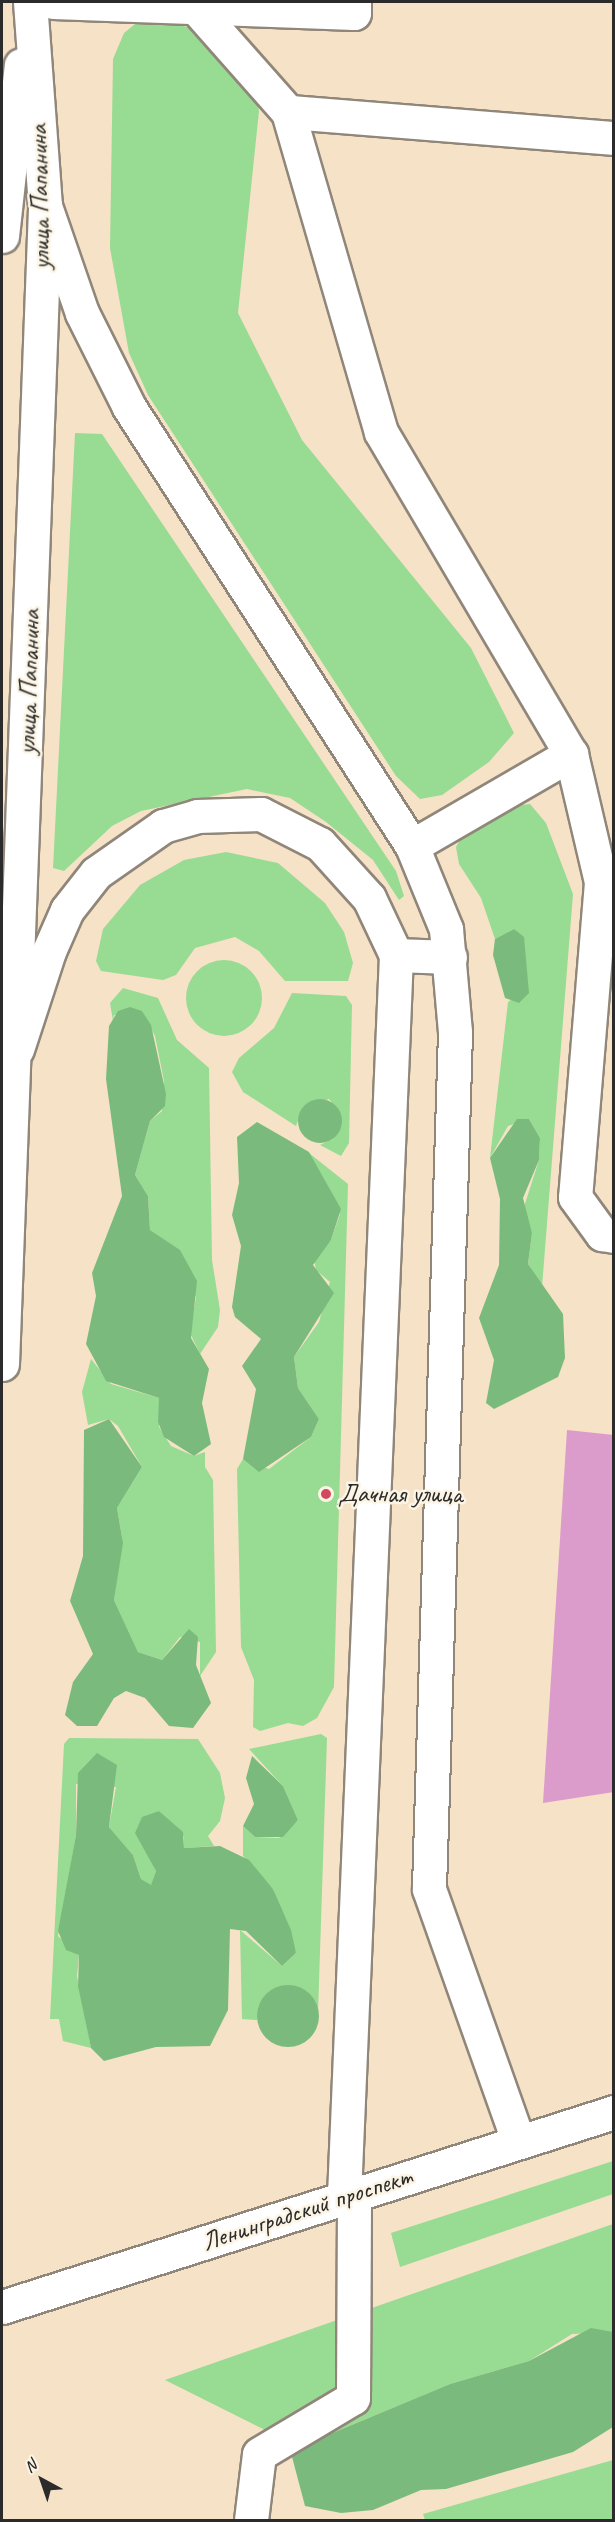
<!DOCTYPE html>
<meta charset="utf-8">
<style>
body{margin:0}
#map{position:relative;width:615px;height:2522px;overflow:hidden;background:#f6e2c7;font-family:Caveat,sans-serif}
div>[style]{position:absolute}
.green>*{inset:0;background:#98db93}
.round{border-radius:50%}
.forest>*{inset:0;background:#7abb7d}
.building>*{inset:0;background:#db9ccb}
.roads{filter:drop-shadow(2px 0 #908679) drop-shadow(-2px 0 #908679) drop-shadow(0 2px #908679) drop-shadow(0 -2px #908679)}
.minor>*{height:33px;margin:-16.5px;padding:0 16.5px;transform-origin:16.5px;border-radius:16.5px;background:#fff}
.major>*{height:33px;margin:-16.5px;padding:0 16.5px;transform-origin:16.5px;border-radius:16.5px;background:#fff}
.dots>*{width:16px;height:16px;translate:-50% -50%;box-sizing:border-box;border:3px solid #fcf5e5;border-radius:50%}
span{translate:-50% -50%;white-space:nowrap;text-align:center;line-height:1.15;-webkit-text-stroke:5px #fcf5e5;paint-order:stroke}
.street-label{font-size:26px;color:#2b2b2b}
.poi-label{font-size:26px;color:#2b2b2b}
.left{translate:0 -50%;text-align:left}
.frame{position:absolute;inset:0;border:3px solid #2b2b2b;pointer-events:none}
.north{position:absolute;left:12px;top:2450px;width:60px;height:60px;-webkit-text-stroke:4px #fcf5e5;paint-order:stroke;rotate:320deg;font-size:16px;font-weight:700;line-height:24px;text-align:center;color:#2b2b2b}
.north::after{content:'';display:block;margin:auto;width:21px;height:27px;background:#2b2b2b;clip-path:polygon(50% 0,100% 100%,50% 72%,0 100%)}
</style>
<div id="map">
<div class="green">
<div style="clip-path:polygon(145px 16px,199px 30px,255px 90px,259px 111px,238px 313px,302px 440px,471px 648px,514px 733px,489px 762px,442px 795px,420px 799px,396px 776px,148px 395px,129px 353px,110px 248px,113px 59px,124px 33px)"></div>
<div style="clip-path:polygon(75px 433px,102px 434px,396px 871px,404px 896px,399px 900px,373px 860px,326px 822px,290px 798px,247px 789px,141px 811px,112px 826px,64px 871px,53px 868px)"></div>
<div style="clip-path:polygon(530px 804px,546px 823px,573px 894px,542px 1287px,528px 1264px,532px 1233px,523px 1210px,539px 1160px,540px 1138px,529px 1119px,508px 1126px,490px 1158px,508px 1002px,528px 988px,524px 949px,514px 929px,495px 939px,481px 898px,459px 864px,456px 847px,464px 833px,504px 807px)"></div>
<div style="clip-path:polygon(226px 852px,278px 863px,325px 903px,344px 932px,353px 963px,348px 981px,285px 981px,259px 951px,235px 937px,195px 948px,176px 975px,163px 980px,101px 971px,96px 961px,103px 929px,140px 885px,184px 860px)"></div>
<div class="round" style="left:186px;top:960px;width:76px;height:76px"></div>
<div style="clip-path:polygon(123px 988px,158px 998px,177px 1040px,209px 1068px,212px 1260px,220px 1310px,218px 1327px,200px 1354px,190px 1333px,196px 1297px,170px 1244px,150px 1230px,148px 1196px,135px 1175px,150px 1121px,162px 1111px,164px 1081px,155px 1036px,142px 1011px,114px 1015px,113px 1021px,110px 1003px)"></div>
<div style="clip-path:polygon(292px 993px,346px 996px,352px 1005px,349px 1143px,341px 1156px,320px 1145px,333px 1139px,339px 1124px,340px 1113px,329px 1099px,302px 1109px,296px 1126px,243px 1092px,232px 1072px,239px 1058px,274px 1028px)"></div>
<div style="clip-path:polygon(309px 1153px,348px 1184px,334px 1687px,317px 1718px,303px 1726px,288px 1723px,260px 1731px,253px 1727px,254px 1680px,241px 1647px,237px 1469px,243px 1459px,269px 1469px,311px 1437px,319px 1419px,298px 1388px,294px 1357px,319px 1322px,330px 1282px,316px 1270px,314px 1259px,331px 1240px,340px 1214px)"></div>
<div style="clip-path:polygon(91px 1359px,111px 1384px,159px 1398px,159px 1427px,171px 1446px,194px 1456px,205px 1452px,205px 1467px,213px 1480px,216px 1652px,200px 1676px,200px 1642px,180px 1637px,162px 1660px,138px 1652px,114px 1600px,122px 1537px,117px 1508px,142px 1467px,118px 1426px,109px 1419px,88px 1425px,82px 1392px)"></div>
<div style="clip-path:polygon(321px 1734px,327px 1738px,318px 2013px,304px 1990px,263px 1998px,257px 2020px,242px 2019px,240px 1930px,282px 1966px,296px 1953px,273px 1889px,243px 1856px,243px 1826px,255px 1837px,279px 1838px,298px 1820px,283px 1786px,249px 1749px)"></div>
<div style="clip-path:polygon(69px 1738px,198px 1739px,220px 1773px,225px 1798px,220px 1821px,208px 1836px,214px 1846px,184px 1848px,184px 1837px,159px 1811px,137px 1828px,156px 1871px,151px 1886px,141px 1879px,133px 1855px,109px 1827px,116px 1787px,76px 1784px,76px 1835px,58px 1936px,79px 1955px,77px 1976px,91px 2048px,63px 2041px,59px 2019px,50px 2019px,64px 1744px)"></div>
<div style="clip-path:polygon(613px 2161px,613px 2194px,400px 2267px,391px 2233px)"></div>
<div style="clip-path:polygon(613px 2224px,613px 2332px,572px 2334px,529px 2361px,450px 2384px,299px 2447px,165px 2380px)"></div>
<div style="clip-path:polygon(613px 2460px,613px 2520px,425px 2520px,423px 2514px)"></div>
</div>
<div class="forest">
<div style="clip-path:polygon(514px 929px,524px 937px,529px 993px,519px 1003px,505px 998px,493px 955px,495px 939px)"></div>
<div style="clip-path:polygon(130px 1007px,142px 1011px,151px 1025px,166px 1094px,165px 1106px,150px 1121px,135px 1175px,148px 1196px,150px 1230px,180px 1250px,197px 1281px,191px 1338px,209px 1369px,202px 1403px,211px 1444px,194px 1456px,164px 1437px,158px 1422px,159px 1398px,106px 1381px,86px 1344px,96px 1296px,92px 1273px,122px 1196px,106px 1079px,109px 1026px,118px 1011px)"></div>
<div class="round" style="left:298px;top:1099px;width:44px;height:44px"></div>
<div style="clip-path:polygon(517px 1119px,529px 1119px,540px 1138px,539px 1160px,523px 1198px,532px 1233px,528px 1264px,563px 1314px,565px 1358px,558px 1377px,494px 1409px,486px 1403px,494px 1360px,479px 1318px,499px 1265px,500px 1199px,490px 1158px)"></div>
<div style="clip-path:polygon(257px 1122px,309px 1152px,341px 1209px,331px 1240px,313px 1265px,334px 1293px,294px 1357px,298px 1388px,319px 1419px,311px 1437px,259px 1472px,243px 1459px,256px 1389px,242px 1366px,261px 1339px,235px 1317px,232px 1307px,241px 1246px,232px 1215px,239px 1183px,237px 1137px)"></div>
<div style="clip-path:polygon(109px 1419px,142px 1467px,117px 1508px,123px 1543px,114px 1600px,138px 1652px,162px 1660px,189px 1629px,198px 1637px,196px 1665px,211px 1703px,193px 1728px,169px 1726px,145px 1698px,126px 1691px,114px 1698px,97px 1726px,77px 1726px,65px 1715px,73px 1682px,93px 1654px,70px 1601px,83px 1556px,84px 1430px)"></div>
<div style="clip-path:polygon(97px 1753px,117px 1765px,109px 1827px,133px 1855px,141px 1879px,151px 1885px,156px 1871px,135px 1833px,142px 1817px,159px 1811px,183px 1832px,184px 1848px,220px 1846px,249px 1860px,273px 1889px,291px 1930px,296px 1953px,282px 1966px,246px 1931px,230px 1929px,228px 2010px,210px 2046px,156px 2047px,104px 2061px,91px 2048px,78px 1986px,79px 1955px,66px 1950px,58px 1931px,76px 1835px,78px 1773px)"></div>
<div style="clip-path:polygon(252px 1756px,283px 1786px,298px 1820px,283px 1837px,255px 1837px,243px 1826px,254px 1804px,246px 1778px)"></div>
<div class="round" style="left:257px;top:1985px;width:62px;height:62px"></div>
<div style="clip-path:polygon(591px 2328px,613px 2332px,613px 2427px,573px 2452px,446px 2489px,421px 2490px,373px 2510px,341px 2513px,305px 2506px,291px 2453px,299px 2447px,450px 2384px,529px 2361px)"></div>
</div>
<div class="building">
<div style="clip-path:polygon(567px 1430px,614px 1435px,614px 1792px,543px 1803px)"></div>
</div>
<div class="roads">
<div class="minor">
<div style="left:53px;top:2px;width:301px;rotate:2.1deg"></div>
<div style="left:354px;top:13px;width:11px;rotate:-90deg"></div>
<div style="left:196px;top:8px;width:139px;rotate:48.5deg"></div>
<div style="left:614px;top:138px;width:327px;rotate:-175.4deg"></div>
<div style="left:288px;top:112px;width:333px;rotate:73.8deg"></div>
<div style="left:381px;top:432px;width:374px;rotate:59.5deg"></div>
<div style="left:571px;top:754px;width:131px;rotate:76.8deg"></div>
<div style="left:601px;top:882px;width:316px;rotate:94.7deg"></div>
<div style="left:575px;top:1197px;width:46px;rotate:53.9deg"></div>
<div style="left:602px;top:1234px;width:12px;rotate:9deg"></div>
<div style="left:412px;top:846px;width:184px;rotate:-30.1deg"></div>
<div style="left:396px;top:955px;width:54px;rotate:2.1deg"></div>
<div style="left:251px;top:2520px;width:66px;rotate:-83.1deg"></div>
<div style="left:259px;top:2454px;width:109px;rotate:-30.8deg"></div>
<div style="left:353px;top:2398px;width:205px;rotate:-89.7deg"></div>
</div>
<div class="major">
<div style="left:45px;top:206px;width:113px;rotate:70.9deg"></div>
<div style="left:82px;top:313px;width:105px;rotate:63.4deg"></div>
<div style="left:129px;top:407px;width:522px;rotate:57.19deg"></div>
<div style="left:412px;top:846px;width:90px;rotate:67.7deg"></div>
<div style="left:446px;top:929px;width:103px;rotate:85deg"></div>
<div style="left:455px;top:1032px;width:857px;rotate:91.74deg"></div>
<div style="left:429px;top:1889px;width:267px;rotate:70.5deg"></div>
<div style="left:2px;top:236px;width:172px;rotate:-83.7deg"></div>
<div style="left:17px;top:1049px;width:103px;rotate:-71.9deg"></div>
<div style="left:49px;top:951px;width:45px;rotate:-66.3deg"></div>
<div style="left:67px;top:910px;width:47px;rotate:-51.9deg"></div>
<div style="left:96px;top:873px;width:82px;rotate:-35deg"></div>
<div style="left:163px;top:826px;width:35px;rotate:-16deg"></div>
<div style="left:197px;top:816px;width:64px;rotate:-1.8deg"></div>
<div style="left:261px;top:814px;width:66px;rotate:27deg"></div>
<div style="left:320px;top:844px;width:73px;rotate:47.8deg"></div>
<div style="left:369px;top:898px;width:63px;rotate:64.7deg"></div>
<div style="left:396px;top:955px;width:1242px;rotate:92.4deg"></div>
<div style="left:2px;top:1364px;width:1159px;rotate:-87.87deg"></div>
<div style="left:45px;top:206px;width:205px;rotate:-94.2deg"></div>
<div style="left:2px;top:2307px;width:642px;rotate:-17.67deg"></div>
</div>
</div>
<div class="dots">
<div style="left:326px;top:1494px;background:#d1495b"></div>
</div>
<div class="street-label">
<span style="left:40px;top:197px;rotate:-91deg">улица Папанина</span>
<span style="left:29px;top:682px;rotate:-88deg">улица Папанина</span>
<span style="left:307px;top:2209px;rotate:-18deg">Ленинградский проспект</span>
</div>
<div class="poi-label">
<span class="left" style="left:338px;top:1494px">Дачная улица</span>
</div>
<div class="frame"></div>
<div class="north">N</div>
</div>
